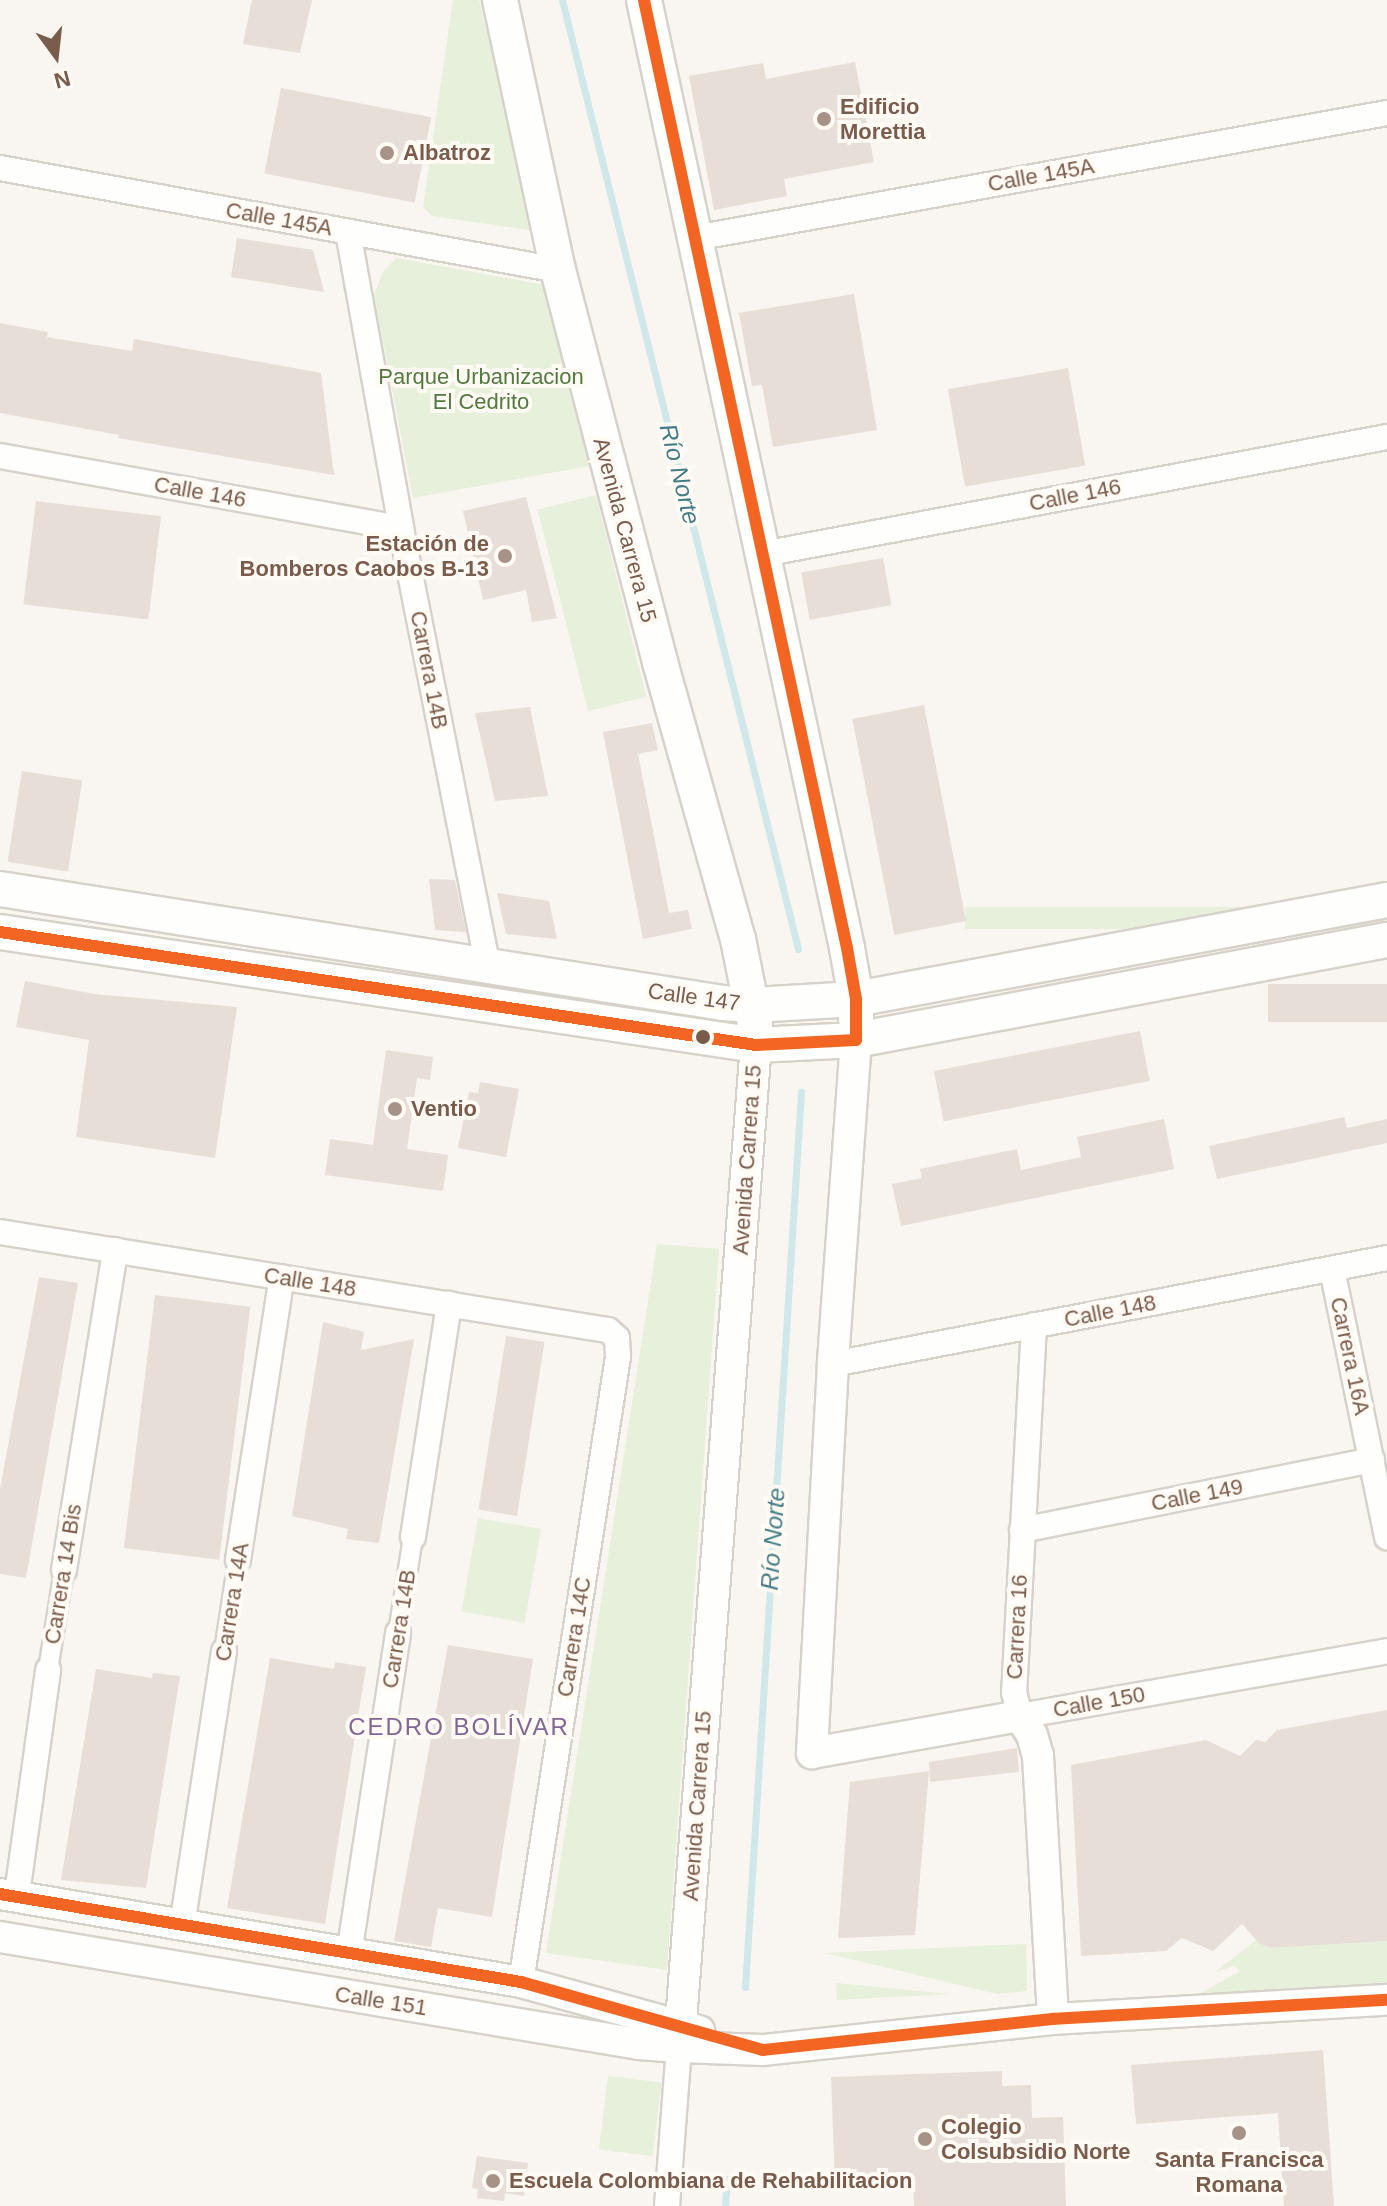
<!DOCTYPE html>
<meta charset="utf-8">
<style>
body{margin:0}
#map{position:relative;width:1387px;height:2206px;overflow:hidden;background:#f9f5f0;font-family:Helvetica,sans-serif}
div>[style]{position:absolute}
.green>*{inset:0;background:#e7f0db;transform-origin:0 0}
.stream>*{height:7px;margin:-3.5px;padding:0 3.5px;transform-origin:3.5px;border-radius:3.5px;background:#d0e8ea}
.building>*{inset:0;background:#e6ded7;transform-origin:0 0}
.roads{filter:drop-shadow(2px 0 #d7d1cb) drop-shadow(-2px 0 #d7d1cb) drop-shadow(0 2px #d7d1cb) drop-shadow(0 -2px #d7d1cb)}
.pedestrian>*{height:18px;margin:-9px;padding:0 9px;transform-origin:9px;border-radius:9px;background:#fefefd}
.minor>*{height:24px;margin:-12px;padding:0 12px;transform-origin:12px;border-radius:12px;background:#fefefd}
.tertiary>*{height:30px;margin:-15px;padding:0 15px;transform-origin:15px;border-radius:15px;background:#fefefd}
.secondary>*{height:34px;margin:-17px;padding:0 17px;transform-origin:17px;border-radius:17px;background:#fefefd}
.bus-1>*{height:12px;margin:-6px;padding:0 6px;transform-origin:6px;border-radius:6px;background:#f26522}
.dots>*{width:22px;height:22px;translate:-50% -50%;box-sizing:border-box;border:4px solid #fffaf3;border-radius:50%}
span{translate:-50% -50%;white-space:nowrap;text-align:center;line-height:1.15;-webkit-text-stroke:8px #fffaf3;paint-order:stroke}
.poi-label{font-size:22px;color:#7a5c4d;font-weight:700}
.left{translate:0 -50%;text-align:left}
.right{translate:-100% -50%;text-align:right}
.street-label{font-size:22px;color:#7a5c4d}
.park-label{font-size:22px;color:#537a41}
.water-label{font-size:24px;color:#437c86;font-style:italic}
.neighbourhood-label{font-size:24px;color:#846695;letter-spacing:2px}
.north{position:absolute;left:16px;top:16px;width:80px;height:80px;-webkit-text-stroke:6px #fffaf3;paint-order:stroke;rotate:165deg;font-size:22px;font-weight:700;line-height:32px;text-align:center;color:#7a5c4d}
.north::after{content:'';display:block;margin:auto;width:28px;height:36px;background:#7a5c4d;clip-path:polygon(50% 0,100% 100%,50% 72%,0 100%)}
</style>
<div id="map">
<div class="green">
<div style="clip-path:polygon(453px 0,479px 0,535px 231px,432px 216px,423px 207px)"></div>
<div style="clip-path:polygon(396px 258px,545px 285px,589px 466px,413px 498px,374px 296px,382px 273px)"></div>
<div style="left:596px;top:495px;width:208px;height:60px;rotate:76deg"></div>
<div style="left:1387px;top:907px;width:22px;height:422px;rotate:90deg"></div>
<div style="clip-path:polygon(657px 1244px,719px 1249px,667px 1970px,546px 1953px)"></div>
<div style="left:478px;top:1518px;width:64px;height:95px;rotate:10deg"></div>
<div style="clip-path:polygon(1256px 1940px,1270px 1948px,1387px 1941px,1387px 1990px,1187px 2001px,1240px 1971px,1234px 1966px,1215px 1972px)"></div>
<div style="clip-path:polygon(1026px 1944px,1027px 1991px,997px 1994px,825px 1953px)"></div>
<div style="clip-path:polygon(836px 1983px,950px 1994px,837px 2000px)"></div>
<div style="left:608px;top:2076px;width:54px;height:74px;rotate:7deg"></div>
</div>
<div class="stream">
<div style="left:562px;top:0;width:978px;rotate:76.03deg"></div>
<div style="left:745px;top:1987px;width:897px;rotate:-86.42deg"></div>
<div style="left:725px;top:2206px;width:27px;rotate:-86deg"></div>
</div>
<div class="building">
<div style="clip-path:polygon(252px 0,312px 0,300px 53px,243px 44px)"></div>
<div style="clip-path:polygon(855px 62px,874px 162px,784px 179px,787px 196px,714px 210px,689px 76px,763px 63px,766px 79px)"></div>
<div style="left:281px;top:88px;width:153px;height:87px;rotate:11deg"></div>
<div style="clip-path:polygon(237px 238px,313px 250px,324px 292px,231px 277px)"></div>
<div style="clip-path:polygon(854px 294px,877px 430px,773px 447px,762px 385px,752px 386px,739px 313px)"></div>
<div style="clip-path:polygon(0 323px,48px 332px,47px 337px,132px 351px,134px 339px,321px 373px,334px 475px,118px 438px,119px 435px,0 413px)"></div>
<div style="left:1068px;top:368px;width:99px;height:122px;rotate:80deg"></div>
<div style="clip-path:polygon(526px 497px,557px 618px,532px 622px,526px 590px,483px 600px,463px 511px)"></div>
<div style="left:36px;top:501px;width:126px;height:104px;rotate:7deg"></div>
<div style="left:883px;top:558px;width:48px;height:83px;rotate:80deg"></div>
<div style="left:924px;top:705px;width:220px;height:73px;rotate:79deg"></div>
<div style="clip-path:polygon(530px 707px,548px 796px,495px 801px,475px 713px)"></div>
<div style="clip-path:polygon(652px 723px,658px 750px,638px 754px,669px 913px,688px 910px,692px 929px,643px 939px,603px 732px)"></div>
<div style="left:22px;top:771px;width:61px;height:92px;rotate:9deg"></div>
<div style="clip-path:polygon(429px 879px,455px 880px,466px 932px,435px 930px)"></div>
<div style="clip-path:polygon(497px 893px,549px 901px,557px 939px,506px 934px)"></div>
<div style="clip-path:polygon(25px 981px,95px 994px,237px 1007px,215px 1158px,76px 1137px,89px 1040px,16px 1027px)"></div>
<div style="left:1387px;top:984px;width:38px;height:119px;rotate:90deg"></div>
<div style="left:1140px;top:1031px;width:51px;height:210px;rotate:79deg"></div>
<div style="clip-path:polygon(386px 1050px,433px 1057px,430px 1080px,417px 1078px,407px 1149px,448px 1155px,443px 1191px,325px 1175px,330px 1139px,373px 1145px)"></div>
<div style="clip-path:polygon(480px 1082px,519px 1089px,506px 1157px,458px 1148px,469px 1092px,478px 1093px)"></div>
<div style="clip-path:polygon(1344px 1117px,1347px 1128px,1387px 1119px,1387px 1143px,1217px 1179px,1209px 1146px)"></div>
<div style="clip-path:polygon(1164px 1119px,1174px 1169px,901px 1226px,892px 1184px,922px 1178px,920px 1169px,1017px 1149px,1021px 1170px,1081px 1157px,1077px 1137px)"></div>
<div style="clip-path:polygon(39px 1277px,78px 1283px,26px 1578px,0 1574px,0 1489px)"></div>
<div style="left:155px;top:1295px;width:96px;height:255px;rotate:7deg"></div>
<div style="clip-path:polygon(323px 1322px,364px 1332px,361px 1350px,414px 1339px,379px 1543px,346px 1539px,348px 1529px,292px 1516px)"></div>
<div style="left:506px;top:1336px;width:39px;height:176px;rotate:9deg"></div>
<div style="clip-path:polygon(448px 1645px,533px 1659px,492px 1917px,438px 1908px,431px 1947px,394px 1941px)"></div>
<div style="clip-path:polygon(270px 1658px,334px 1669px,335px 1662px,366px 1667px,325px 1924px,227px 1908px)"></div>
<div style="clip-path:polygon(96px 1669px,152px 1678px,153px 1673px,180px 1676px,146px 1888px,61px 1880px)"></div>
<div style="clip-path:polygon(1387px 1710px,1387px 1941px,1270px 1948px,1259px 1943px,1242px 1924px,1213px 1951px,1182px 1938px,1166px 1951px,1081px 1956px,1071px 1765px,1206px 1740px,1240px 1756px,1256px 1740px,1265px 1742px,1277px 1730px)"></div>
<div style="clip-path:polygon(1017px 1748px,1019px 1772px,930px 1782px,929px 1762px)"></div>
<div style="clip-path:polygon(929px 1771px,915px 1935px,838px 1938px,850px 1782px)"></div>
<div style="clip-path:polygon(1323px 2050px,1334px 2206px,1284px 2206px,1278px 2113px,1136px 2124px,1131px 2065px)"></div>
<div style="clip-path:polygon(1002px 2071px,1002px 2086px,1031px 2085px,1032px 2118px,1063px 2117px,1066px 2206px,914px 2206px,913px 2180px,835px 2183px,831px 2077px)"></div>
<div style="clip-path:polygon(477px 2156px,528px 2163px,524px 2196px,505px 2193px,504px 2201px,477px 2198px,478px 2189px,472px 2188px)"></div>
</div>
<div class="roads">
<div class="pedestrian">
<div style="left:398px;top:1633px;width:97px;rotate:-81.1deg"></div>
<div style="left:224px;top:1651px;width:92px;rotate:-81.3deg"></div>
<div style="left:48px;top:1670px;width:101px;rotate:-80.9deg"></div>
</div>
<div class="minor">
<div style="left:0;top:168px;width:567px;rotate:10.36deg"></div>
<div style="left:348px;top:232px;width:301px;rotate:79.8deg"></div>
<div style="left:401px;top:528px;width:448px;rotate:78.8deg"></div>
<div style="left:695px;top:238px;width:703px;rotate:-10.24deg"></div>
<div style="left:0;top:456px;width:407px;rotate:10.2deg"></div>
<div style="left:763px;top:554px;width:635px;rotate:-10.62deg"></div>
<div style="left:0;top:1232px;width:616px;rotate:9.16deg"></div>
<div style="left:608px;top:1330px;width:12px;rotate:42deg"></div>
<div style="left:617px;top:1338px;width:19px;rotate:87deg"></div>
<div style="left:618px;top:1357px;width:632px;rotate:98.82deg"></div>
<div style="left:1332px;top:1269px;width:274px;rotate:78.4deg"></div>
<div style="left:1034px;top:1325px;width:368px;rotate:93.1deg"></div>
<div style="left:1014px;top:1692px;width:25px;rotate:76deg"></div>
<div style="left:1020px;top:1716px;width:373px;rotate:-10deg"></div>
<div style="left:833px;top:1364px;width:564px;rotate:-10.83deg"></div>
<div style="left:1022px;top:1530px;width:357px;rotate:-11.3deg"></div>
<div style="left:413px;top:1537px;width:236px;rotate:-81.2deg"></div>
<div style="left:238px;top:1560px;width:286px;rotate:-81.2deg"></div>
<div style="left:64px;top:1570px;width:324px;rotate:-80.9deg"></div>
<div style="left:21px;top:1897px;width:10px;rotate:-107deg"></div>
<div style="left:18px;top:1887px;width:219px;rotate:-82.1deg"></div>
<div style="left:182px;top:1926px;width:278px;rotate:-81.3deg"></div>
<div style="left:349px;top:1954px;width:325px;rotate:-81.3deg"></div>
<div style="left:667px;top:2206px;width:159px;rotate:-85.7deg"></div>
</div>
<div class="tertiary">
<div style="left:856px;top:1040px;width:325px;rotate:94.1deg"></div>
<div style="left:833px;top:1364px;width:390px;rotate:93.1deg"></div>
<div style="left:812px;top:1753px;width:211px;rotate:-10.1deg"></div>
<div style="left:1020px;top:1716px;width:22px;rotate:58deg"></div>
<div style="left:1032px;top:1735px;width:22px;rotate:74deg"></div>
<div style="left:1038px;top:1756px;width:263px;rotate:86.7deg"></div>
<div style="left:0;top:1894px;width:528px;rotate:9.59deg"></div>
<div style="left:521px;top:1982px;width:185px;rotate:15.4deg"></div>
<div style="left:0;top:1937px;width:648px;rotate:9.51deg"></div>
<div style="left:639px;top:2044px;width:40px;rotate:4.3deg"></div>
<div style="left:679px;top:2047px;width:84px;rotate:2deg"></div>
<div style="left:763px;top:2050px;width:292px;rotate:-6.1deg"></div>
<div style="left:1053px;top:2019px;width:335px;rotate:-3.3deg"></div>
<div style="left:679px;top:2047px;width:1005px;rotate:-85.61deg"></div>
</div>
<div class="secondary">
<div style="left:500px;top:0;width:276px;rotate:77.9deg"></div>
<div style="left:558px;top:270px;width:405px;rotate:75.4deg"></div>
<div style="left:660px;top:662px;width:288px;rotate:74.3deg"></div>
<div style="left:738px;top:939px;width:87px;rotate:78.7deg"></div>
<div style="left:644px;top:0;width:969px;rotate:77.91deg"></div>
<div style="left:847px;top:948px;width:52px;rotate:80deg"></div>
<div style="left:856px;top:999px;width:20px;rotate:90deg"></div>
<div style="left:0;top:889px;width:732px;rotate:8.96deg"></div>
<div style="left:723px;top:1003px;width:30px;rotate:4deg"></div>
<div style="left:753px;top:1005px;width:103px;rotate:-3.3deg"></div>
<div style="left:856px;top:999px;width:540px;rotate:-10.56deg"></div>
<div style="left:0;top:932px;width:764px;rotate:8.5deg"></div>
<div style="left:756px;top:1045px;width:100px;rotate:-2.9deg"></div>
<div style="left:856px;top:1040px;width:540px;rotate:-10.67deg"></div>
</div>
</div>
<div class="bus-1">
<div style="left:0;top:932px;width:764px;rotate:8.5deg"></div>
<div style="left:756px;top:1045px;width:100px;rotate:-2.9deg"></div>
<div style="left:856px;top:1040px;width:41px;rotate:-90deg"></div>
<div style="left:856px;top:999px;width:52px;rotate:-100deg"></div>
<div style="left:847px;top:948px;width:969px;rotate:-102.09deg"></div>
<div style="left:0;top:1894px;width:528px;rotate:9.59deg"></div>
<div style="left:521px;top:1982px;width:251px;rotate:15.7deg"></div>
<div style="left:763px;top:2050px;width:292px;rotate:-6.1deg"></div>
<div style="left:1053px;top:2019px;width:335px;rotate:-3.3deg"></div>
</div>
<div class="dots">
<div style="left:824px;top:119px;background:#a69286"></div>
<div style="left:387px;top:153px;background:#a69286"></div>
<div style="left:505px;top:556px;background:#a69286"></div>
<div style="left:703px;top:1037px;background:#7a5c4d"></div>
<div style="left:395px;top:1109px;background:#a69286"></div>
<div style="left:1239px;top:2133px;background:#a69286"></div>
<div style="left:925px;top:2139px;background:#a69286"></div>
<div style="left:493px;top:2181px;background:#a69286"></div>
</div>
<div class="poi-label">
<span class="left" style="left:840px;top:119px">Edificio<br>Morettia</span>
<span class="left" style="left:403px;top:153px">Albatroz</span>
<span class="right" style="left:489px;top:556px">Estación de<br>Bomberos Caobos B-13</span>
<span class="left" style="left:411px;top:1109px">Ventio</span>
<span class="left" style="left:941px;top:2139px">Colegio<br>Colsubsidio Norte</span>
<span style="left:1239px;top:2172px">Santa Francisca<br>Romana</span>
<span class="left" style="left:509px;top:2181px">Escuela Colombiana de Rehabilitacion</span>
</div>
<div class="street-label">
<span style="left:1041px;top:175px;rotate:-10deg">Calle 145A</span>
<span style="left:279px;top:219px;rotate:10deg">Calle 145A</span>
<span style="left:200px;top:492px;rotate:10deg">Calle 146</span>
<span style="left:1075px;top:495px;rotate:-11deg">Calle 146</span>
<span style="left:625px;top:530px;rotate:75deg">Avenida Carrera 15</span>
<span style="left:429px;top:670px;rotate:79deg">Carrera 14B</span>
<span style="left:694px;top:997px;rotate:8deg">Calle 147</span>
<span style="left:747px;top:1160px;rotate:-86deg">Avenida Carrera 15</span>
<span style="left:310px;top:1282px;rotate:9deg">Calle 148</span>
<span style="left:1110px;top:1311px;rotate:-11deg">Calle 148</span>
<span style="left:1350px;top:1356px;rotate:78deg">Carrera 16A</span>
<span style="left:1197px;top:1495px;rotate:-11deg">Calle 149</span>
<span style="left:63px;top:1574px;rotate:-81deg">Carrera 14 Bis</span>
<span style="left:232px;top:1602px;rotate:-81deg">Carrera 14A</span>
<span style="left:1017px;top:1627px;rotate:-87deg">Carrera 16</span>
<span style="left:399px;top:1629px;rotate:-81deg">Carrera 14B</span>
<span style="left:574px;top:1637px;rotate:-81deg">Carrera 14C</span>
<span style="left:1099px;top:1702px;rotate:-10deg">Calle 150</span>
<span style="left:697px;top:1806px;rotate:-86deg">Avenida Carrera 15</span>
<span style="left:381px;top:2001px;rotate:9deg">Calle 151</span>
</div>
<div class="park-label">
<span style="left:481px;top:389px">Parque Urbanizacion<br>El Cedrito</span>
</div>
<div class="water-label">
<span style="left:680px;top:474px;rotate:76deg">Río Norte</span>
<span style="left:773px;top:1539px;rotate:-86deg">Río Norte</span>
</div>
<div class="neighbourhood-label">
<span style="left:459px;top:1727px">CEDRO BOLÍVAR</span>
</div>
<div class="north">N</div>
</div>
